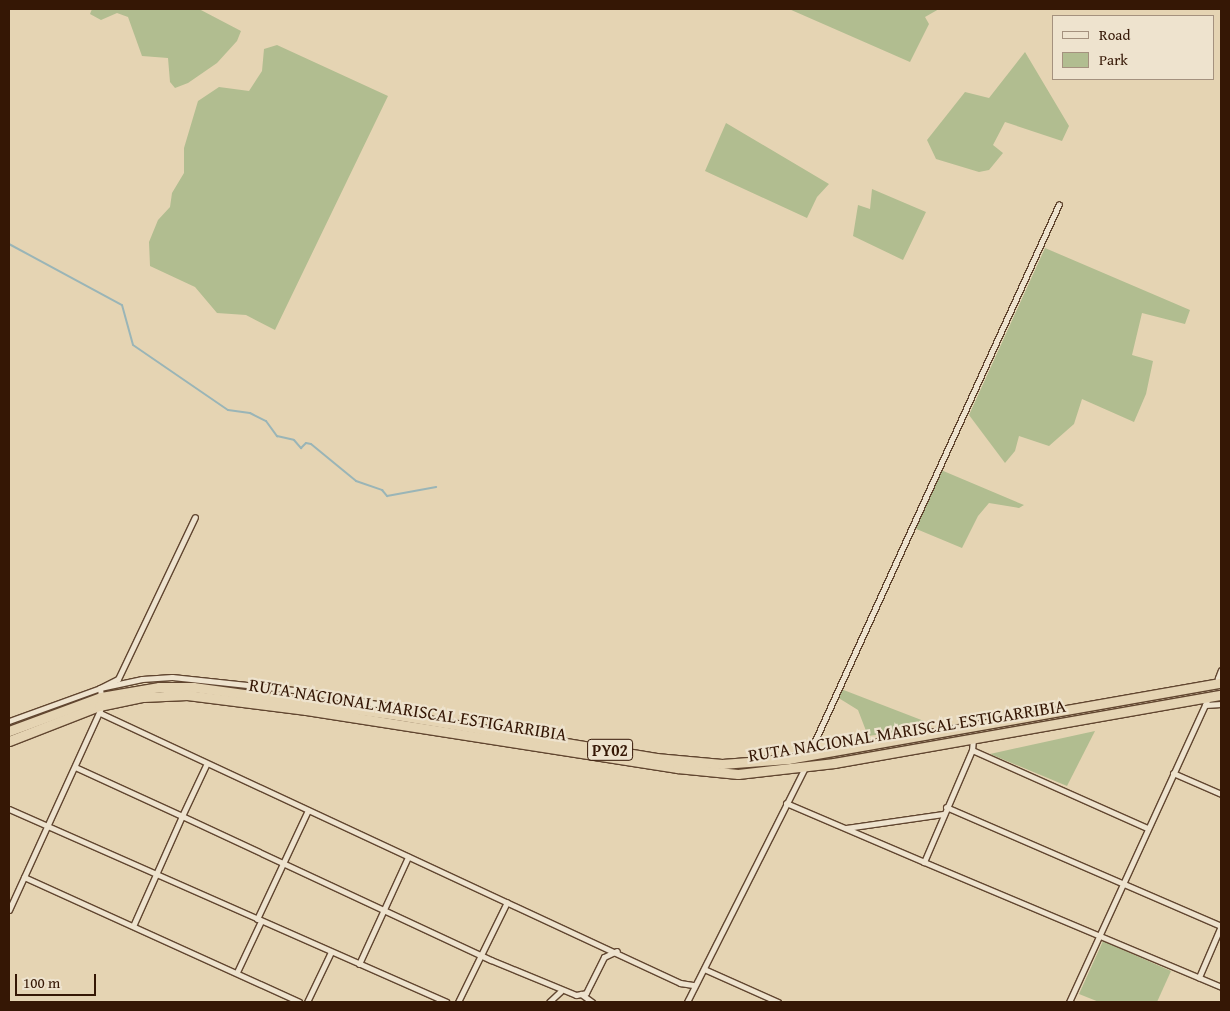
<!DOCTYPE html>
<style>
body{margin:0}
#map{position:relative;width:1230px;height:1011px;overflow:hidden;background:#e5d4b3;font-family:"Gentium Book Plus",serif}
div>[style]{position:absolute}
.green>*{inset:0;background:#b1bd90}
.stream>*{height:2px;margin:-1px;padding:0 1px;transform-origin:1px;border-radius:1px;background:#9ab5b7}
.roads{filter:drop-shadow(1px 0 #614630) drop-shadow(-1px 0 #614630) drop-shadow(0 1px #614630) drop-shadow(0 -1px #614630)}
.street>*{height:5px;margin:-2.5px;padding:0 2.5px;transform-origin:2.5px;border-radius:2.5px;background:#eee3ce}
.highway>*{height:9px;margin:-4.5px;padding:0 4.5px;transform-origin:4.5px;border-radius:4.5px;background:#e5d4b3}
span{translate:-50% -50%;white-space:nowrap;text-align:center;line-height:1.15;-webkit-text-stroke:4.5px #eee3ce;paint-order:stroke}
.shield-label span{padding:1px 4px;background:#eee3ce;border:1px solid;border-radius:4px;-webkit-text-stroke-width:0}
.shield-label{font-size:16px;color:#351705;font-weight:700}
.street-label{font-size:18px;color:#351705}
.frame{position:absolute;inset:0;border:10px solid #351705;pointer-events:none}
.legend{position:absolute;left:1052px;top:15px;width:162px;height:65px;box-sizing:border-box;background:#eee3ce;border:1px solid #a4917e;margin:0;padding:6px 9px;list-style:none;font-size:15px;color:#351705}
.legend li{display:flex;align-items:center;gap:10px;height:25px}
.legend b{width:25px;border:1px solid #a4917e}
.scale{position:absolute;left:15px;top:974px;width:81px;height:22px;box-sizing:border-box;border:2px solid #351705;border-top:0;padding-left:6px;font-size:15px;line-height:18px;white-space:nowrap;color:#351705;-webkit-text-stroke:4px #eee3ce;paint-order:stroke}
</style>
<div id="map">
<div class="green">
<div style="clip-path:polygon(92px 9px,199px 9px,241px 31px,237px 41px,217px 63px,188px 83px,175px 88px,170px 82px,168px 58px,142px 56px,128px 17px,117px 13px,101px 20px,90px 14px)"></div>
<div style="clip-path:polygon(789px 9px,939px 9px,925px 17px,929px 24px,910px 62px)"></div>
<div style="clip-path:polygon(277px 45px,388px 96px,275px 330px,246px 315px,217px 313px,195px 287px,150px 266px,149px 242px,158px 220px,170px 207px,172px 193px,184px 173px,184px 148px,198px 101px,219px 87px,249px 91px,262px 71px,264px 49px)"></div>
<div style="clip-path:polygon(1025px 52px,1069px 126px,1062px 141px,1005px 122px,993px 145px,1003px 153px,989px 170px,979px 172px,936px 159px,927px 140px,965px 92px,989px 98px)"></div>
<div style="clip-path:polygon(726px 123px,829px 184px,817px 197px,807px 218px,705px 171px)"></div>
<div style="clip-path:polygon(872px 189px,926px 212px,903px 260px,853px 236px,858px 205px,870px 209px)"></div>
<div style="clip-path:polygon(1045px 248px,1190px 310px,1185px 324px,1142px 313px,1132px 355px,1153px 361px,1146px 394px,1134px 422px,1082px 399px,1074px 424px,1049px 446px,1019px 436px,1015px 451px,1005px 463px,969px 415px)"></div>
<div style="clip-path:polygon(941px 470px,1024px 505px,1019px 508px,989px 503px,978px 516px,962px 548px,914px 528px)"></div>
<div style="clip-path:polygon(841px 689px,924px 721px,925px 728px,868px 736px,858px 710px,837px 697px)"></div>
<div style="clip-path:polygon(1095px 731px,1067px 786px,990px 754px)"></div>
<div style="clip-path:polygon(1103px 941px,1171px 971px,1157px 1002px,1099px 1002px,1079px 994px)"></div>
</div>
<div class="stream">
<div style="left:9px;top:244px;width:128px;rotate:28.4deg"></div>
<div style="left:122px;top:305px;width:41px;rotate:74.6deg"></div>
<div style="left:133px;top:345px;width:115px;rotate:34.4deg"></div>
<div style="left:228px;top:410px;width:22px;rotate:8deg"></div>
<div style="left:250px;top:413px;width:18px;rotate:27deg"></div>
<div style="left:266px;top:421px;width:19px;rotate:54deg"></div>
<div style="left:277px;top:436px;width:17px;rotate:13deg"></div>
<div style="left:294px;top:440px;width:11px;rotate:49deg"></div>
<div style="left:301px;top:448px;width:7px;rotate:-45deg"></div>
<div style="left:306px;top:443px;width:5px;rotate:11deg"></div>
<div style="left:311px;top:444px;width:58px;rotate:39.4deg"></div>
<div style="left:356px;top:481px;width:28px;rotate:19deg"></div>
<div style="left:382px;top:490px;width:8px;rotate:50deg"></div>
<div style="left:387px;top:496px;width:50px;rotate:-10.4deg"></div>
</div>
<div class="roads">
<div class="street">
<div style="left:1221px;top:670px;width:9px;rotate:111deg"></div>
<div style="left:1218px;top:678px;width:3px"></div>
<div style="left:101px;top:697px;width:9px;rotate:-96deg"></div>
<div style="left:100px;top:688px;width:20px;rotate:-27deg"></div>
<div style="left:118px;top:679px;width:179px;rotate:-64.6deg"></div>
<div style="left:1205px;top:705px;width:16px;rotate:-4deg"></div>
<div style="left:100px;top:713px;width:640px;rotate:24.96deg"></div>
<div style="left:680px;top:983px;width:13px;rotate:9deg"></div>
<div style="left:9px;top:721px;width:97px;rotate:-19.9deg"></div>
<div style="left:100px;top:688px;width:43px;rotate:-12.1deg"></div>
<div style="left:142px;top:679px;width:30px;rotate:-4deg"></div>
<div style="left:172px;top:677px;width:132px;rotate:6.1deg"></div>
<div style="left:303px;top:691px;width:104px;rotate:10deg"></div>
<div style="left:405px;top:709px;width:7px;rotate:82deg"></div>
<div style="left:973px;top:739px;width:11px;rotate:95deg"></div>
<div style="left:972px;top:750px;width:122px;rotate:113.2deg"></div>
<div style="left:924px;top:862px;width:322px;rotate:22.8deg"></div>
<div style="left:972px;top:750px;width:192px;rotate:24deg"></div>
<div style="left:808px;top:756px;width:606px;rotate:-65.55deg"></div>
<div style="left:206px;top:765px;width:56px;rotate:115.2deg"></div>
<div style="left:182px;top:816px;width:341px;rotate:25deg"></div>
<div style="left:491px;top:960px;width:92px;rotate:22.4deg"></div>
<div style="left:576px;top:995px;width:10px;rotate:-11deg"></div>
<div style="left:586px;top:993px;width:40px;rotate:-63.4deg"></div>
<div style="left:604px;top:957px;width:14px;rotate:-25deg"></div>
<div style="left:75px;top:767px;width:118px;rotate:24.6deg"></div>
<div style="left:182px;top:816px;width:120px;rotate:114deg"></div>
<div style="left:1173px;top:773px;width:52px;rotate:23.6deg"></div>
<div style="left:786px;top:803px;width:150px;rotate:23.1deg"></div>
<div style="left:946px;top:807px;width:300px;rotate:23.4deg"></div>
<div style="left:1221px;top:926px;width:56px;rotate:113.3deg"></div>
<div style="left:9px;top:809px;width:478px;rotate:23.8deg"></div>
<div style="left:846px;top:828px;width:98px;rotate:-8.2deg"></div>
<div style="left:24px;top:877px;width:302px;rotate:24.4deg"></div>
<div style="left:9px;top:910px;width:220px;rotate:-65.5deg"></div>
<div style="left:257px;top:919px;width:120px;rotate:-64.9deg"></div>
<div style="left:359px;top:964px;width:118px;rotate:-65.4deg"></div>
<div style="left:704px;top:969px;width:81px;rotate:24deg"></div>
<div style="left:237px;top:972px;width:56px;rotate:-64.8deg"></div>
<div style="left:581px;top:994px;width:14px;rotate:36deg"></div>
<div style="left:307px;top:1002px;width:55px;rotate:-64.4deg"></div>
<div style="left:458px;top:1002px;width:111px;rotate:-63.9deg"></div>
<div style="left:549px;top:1002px;width:16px;rotate:-43deg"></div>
<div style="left:687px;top:1002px;width:263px;rotate:-63.3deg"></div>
<div style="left:1069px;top:1002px;width:334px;rotate:-65.4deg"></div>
</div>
<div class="highway">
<div style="left:9px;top:731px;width:98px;rotate:-20.3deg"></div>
<div style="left:101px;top:697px;width:59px;rotate:-9.8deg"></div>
<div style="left:159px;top:687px;width:34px"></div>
<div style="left:193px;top:687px;width:206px;rotate:7.8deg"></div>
<div style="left:397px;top:715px;width:263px;rotate:9.4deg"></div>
<div style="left:656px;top:758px;width:66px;rotate:5.2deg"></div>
<div style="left:722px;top:764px;width:66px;rotate:-4.3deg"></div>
<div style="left:788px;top:759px;width:440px;rotate:-10deg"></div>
<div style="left:9px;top:741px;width:97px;rotate:-21.3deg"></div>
<div style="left:99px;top:706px;width:45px;rotate:-11.6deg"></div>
<div style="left:143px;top:697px;width:44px;rotate:-2.6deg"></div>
<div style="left:187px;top:695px;width:120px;rotate:7.2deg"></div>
<div style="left:306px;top:710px;width:376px;rotate:8.9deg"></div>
<div style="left:677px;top:768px;width:61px;rotate:5.6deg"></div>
<div style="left:738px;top:774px;width:97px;rotate:-6.5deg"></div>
<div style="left:834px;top:763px;width:393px;rotate:-10deg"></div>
</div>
</div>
<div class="shield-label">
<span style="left:610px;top:750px">PY02</span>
</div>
<div class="street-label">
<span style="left:408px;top:710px;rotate:9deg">RUTA NACIONAL MARISCAL ESTIGARRIBIA</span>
<span style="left:907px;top:731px;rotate:-9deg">RUTA NACIONAL MARISCAL ESTIGARRIBIA</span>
</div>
<div class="frame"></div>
<ul class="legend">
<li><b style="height:6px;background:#eee3ce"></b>Road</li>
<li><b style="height:14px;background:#b1bd90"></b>Park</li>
</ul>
<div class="scale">100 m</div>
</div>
